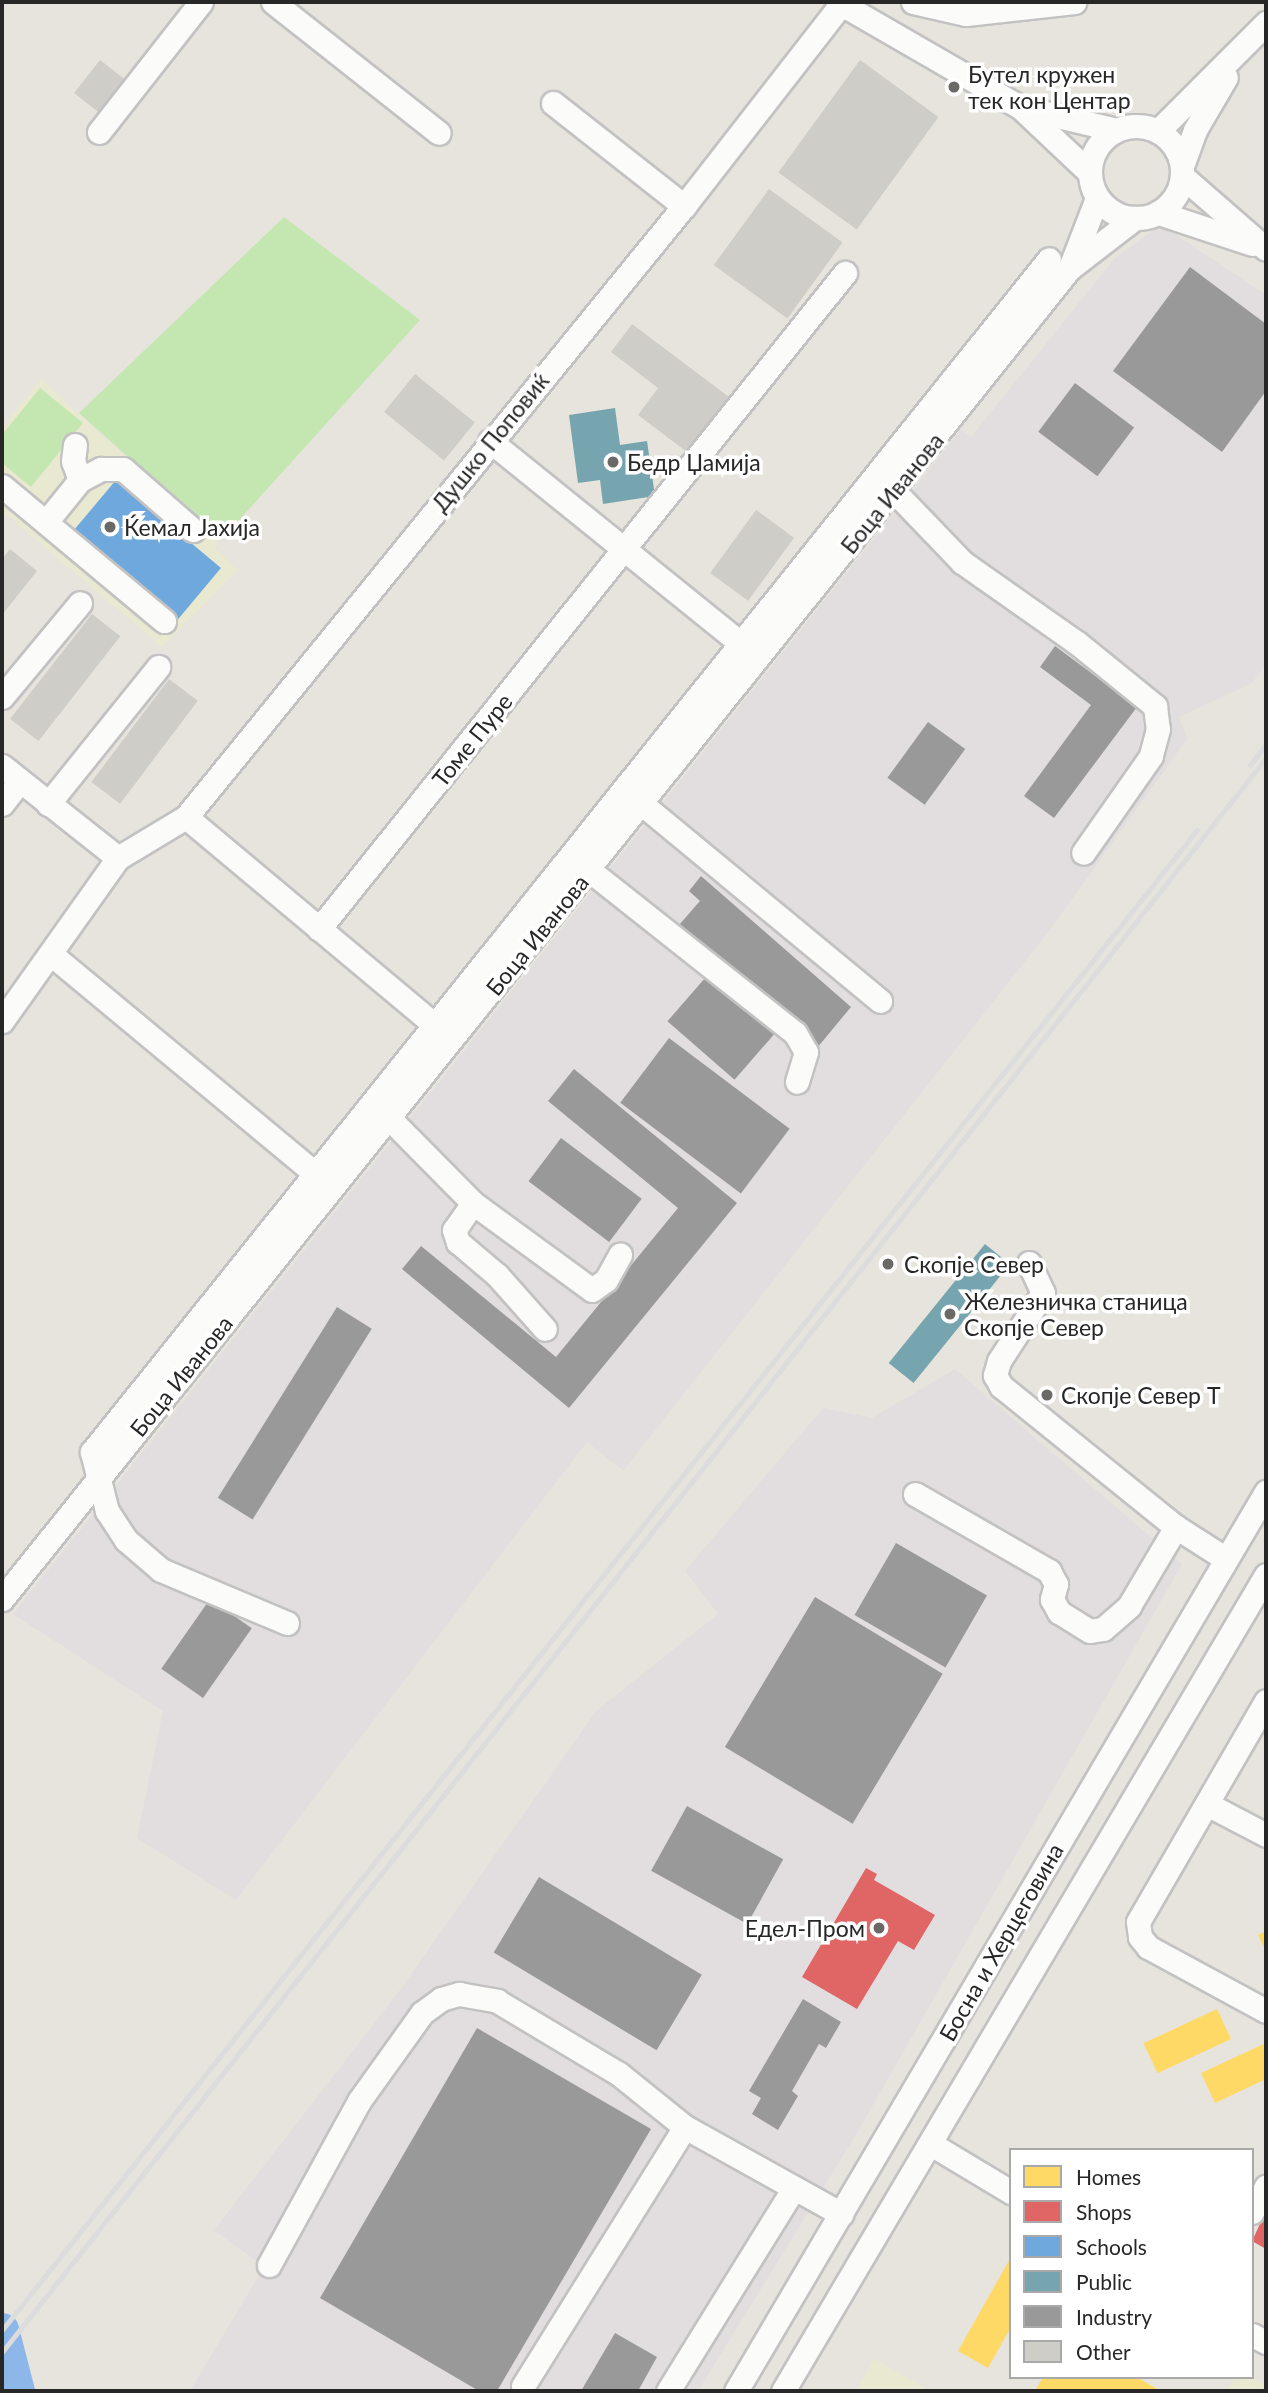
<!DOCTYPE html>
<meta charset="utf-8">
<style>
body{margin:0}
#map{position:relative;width:1268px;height:2393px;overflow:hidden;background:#e6e4dc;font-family:Lato,sans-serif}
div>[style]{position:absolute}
.industrial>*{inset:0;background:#e2dedf}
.education>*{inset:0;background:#e9e8d0}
.pitch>*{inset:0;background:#c4e7b1}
.homes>*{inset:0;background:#ffd966;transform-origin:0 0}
.shops>*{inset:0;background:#e06666}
.schools>*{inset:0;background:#6fa8dc;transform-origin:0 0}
.public>*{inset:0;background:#76a5af;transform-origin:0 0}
.industry>*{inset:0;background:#999;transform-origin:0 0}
.river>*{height:33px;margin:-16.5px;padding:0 16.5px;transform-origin:16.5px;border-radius:16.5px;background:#8eb7e9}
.building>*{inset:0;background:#cfcdc7;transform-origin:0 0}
.roads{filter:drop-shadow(2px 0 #c3c2c2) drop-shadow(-2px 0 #c3c2c2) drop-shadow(0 2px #c3c2c2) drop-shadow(0 -2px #c3c2c2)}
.minor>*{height:23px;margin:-11.5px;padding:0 11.5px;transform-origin:11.5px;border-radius:11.5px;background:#fbfbfa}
.minor>.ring{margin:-11.5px;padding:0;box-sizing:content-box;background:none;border:23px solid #fbfbfa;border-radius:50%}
.rail>*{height:5px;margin:-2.5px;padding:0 2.5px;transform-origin:2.5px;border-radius:2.5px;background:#dcdcdd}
.dots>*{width:19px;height:19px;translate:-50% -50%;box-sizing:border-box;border:4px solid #fff;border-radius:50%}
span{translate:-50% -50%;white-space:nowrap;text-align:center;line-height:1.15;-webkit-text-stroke:7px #fff;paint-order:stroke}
.poi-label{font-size:23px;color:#272727}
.left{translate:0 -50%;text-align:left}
.right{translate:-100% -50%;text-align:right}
.street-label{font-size:23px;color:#272727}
.frame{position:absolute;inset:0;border:4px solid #272727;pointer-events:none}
.legend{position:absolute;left:1009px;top:2148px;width:245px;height:231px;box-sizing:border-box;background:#fff;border:2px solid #a9a9a9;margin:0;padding:9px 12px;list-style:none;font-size:21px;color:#272727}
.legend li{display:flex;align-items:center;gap:14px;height:35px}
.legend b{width:35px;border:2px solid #a9a9a9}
</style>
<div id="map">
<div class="industrial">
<div style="clip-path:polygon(1161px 225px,1266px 295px,1266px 664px,1252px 683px,1179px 717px,1187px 739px,1049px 931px,623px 1471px,587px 1442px,236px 1900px,137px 1838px,163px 1711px,13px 1614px,961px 430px,971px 437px,1115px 258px)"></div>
<div style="clip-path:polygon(955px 1369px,1182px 1564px,857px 2133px,698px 2391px,190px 2391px,264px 2267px,214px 2230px,400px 1990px,596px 1711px,718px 1614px,685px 1571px,823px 1408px,872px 1418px)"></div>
</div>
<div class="education">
<div style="clip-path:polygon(41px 379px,218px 542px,216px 549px,238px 570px,162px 647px,2px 511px,2px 428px)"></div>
<div style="clip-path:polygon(874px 2359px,931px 2391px,856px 2391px)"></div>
<div style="clip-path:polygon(1235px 2377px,1250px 2377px,1266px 2387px,1266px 2391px,1227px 2391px)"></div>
</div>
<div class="pitch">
<div style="clip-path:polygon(284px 217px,420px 320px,221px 540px,79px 413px)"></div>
<div style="clip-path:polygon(40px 388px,83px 423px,31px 487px,2px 463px,2px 435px)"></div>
</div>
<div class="homes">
<div style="clip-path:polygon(1266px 1931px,1266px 1952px,1258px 1935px)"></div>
<div style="left:1217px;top:2009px;width:33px;height:81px;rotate:65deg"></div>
<div style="clip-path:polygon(1266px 2043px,1266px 2079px,1215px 2103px,1201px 2073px)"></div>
<div style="clip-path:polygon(1011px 2257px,1011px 2327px,988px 2368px,958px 2351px)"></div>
<div style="clip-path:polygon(1043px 2377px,1136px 2377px,1161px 2391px,1035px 2391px)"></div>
</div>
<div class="shops">
<div style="clip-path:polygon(866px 1868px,877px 1874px,874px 1880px,935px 1915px,914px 1950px,898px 1941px,857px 2009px,802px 1977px)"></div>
<div style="clip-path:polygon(1266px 2211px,1266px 2249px,1252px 2241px)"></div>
</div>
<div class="schools">
<div style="left:116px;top:480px;width:137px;height:70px;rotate:40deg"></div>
</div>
<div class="public">
<div style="clip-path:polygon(615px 408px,620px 445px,647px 441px,655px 496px,603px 504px,600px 480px,578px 483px,569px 415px)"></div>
<div style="left:985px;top:1244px;width:32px;height:153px;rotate:39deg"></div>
</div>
<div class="industry">
<div style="clip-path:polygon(1190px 267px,1266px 324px,1266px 391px,1222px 452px,1113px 371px)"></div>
<div style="left:1075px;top:383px;width:74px;height:61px;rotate:37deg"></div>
<div style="clip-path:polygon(1055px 646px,1137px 707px,1054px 818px,1024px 796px,1091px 705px,1040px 667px)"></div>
<div style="left:928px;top:722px;width:46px;height:69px;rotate:36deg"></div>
<div style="clip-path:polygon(701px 876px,851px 1007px,817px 1048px,679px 925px,700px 901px,689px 891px)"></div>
<div style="left:712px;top:970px;width:89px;height:68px;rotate:41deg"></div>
<div style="left:669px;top:1038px;width:151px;height:81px;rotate:37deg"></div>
<div style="clip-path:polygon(574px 1069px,737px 1203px,569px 1408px,402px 1269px,421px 1246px,556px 1357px,678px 1208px,548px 1101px)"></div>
<div style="left:561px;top:1138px;width:101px;height:54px;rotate:37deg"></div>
<div style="left:337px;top:1307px;width:41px;height:225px;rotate:32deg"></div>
<div style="left:896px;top:1543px;width:105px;height:83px;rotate:30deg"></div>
<div style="left:815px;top:1597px;width:149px;height:175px;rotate:31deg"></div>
<div style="left:210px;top:1599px;width:51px;height:85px;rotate:35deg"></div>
<div style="left:687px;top:1806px;width:110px;height:74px;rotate:29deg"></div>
<div style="left:539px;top:1877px;width:190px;height:88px;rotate:31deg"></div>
<div style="clip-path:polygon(803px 1999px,841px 2022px,826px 2048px,819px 2044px,792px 2091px,798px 2096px,778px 2130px,752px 2114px,761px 2098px,749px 2091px)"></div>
<div style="clip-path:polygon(477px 2028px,651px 2129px,497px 2391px,479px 2391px,320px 2298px)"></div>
<div style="clip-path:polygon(615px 2333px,657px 2357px,638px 2391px,581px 2391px)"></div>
</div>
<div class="river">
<div style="left:2px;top:2329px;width:64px;rotate:75.5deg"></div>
</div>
<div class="building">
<div style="left:100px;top:60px;width:31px;height:42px;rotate:38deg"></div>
<div style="left:860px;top:60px;width:97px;height:139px;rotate:36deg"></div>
<div style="left:769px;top:189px;width:91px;height:94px;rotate:36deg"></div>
<div style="clip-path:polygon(632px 324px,729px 397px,687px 452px,638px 415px,658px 388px,611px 352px)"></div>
<div style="left:415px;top:374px;width:77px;height:49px;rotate:39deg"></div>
<div style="left:756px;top:510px;width:47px;height:78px;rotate:36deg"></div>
<div style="clip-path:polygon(10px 549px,37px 571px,2px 615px,2px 559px)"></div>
<div style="left:92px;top:614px;width:36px;height:133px;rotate:38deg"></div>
<div style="left:169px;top:679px;width:36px;height:129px;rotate:37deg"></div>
</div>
<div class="roads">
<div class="minor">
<div style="left:273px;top:2px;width:211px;rotate:38.3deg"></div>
<div style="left:838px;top:2px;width:210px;rotate:30deg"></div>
<div style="left:1020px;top:107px;width:96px;rotate:43.3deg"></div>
<div style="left:913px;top:2px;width:54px;rotate:12.8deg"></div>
<div style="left:966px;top:14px;width:109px;rotate:-6.3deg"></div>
<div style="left:553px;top:103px;width:167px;rotate:38.2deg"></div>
<div style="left:1024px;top:108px;width:95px;rotate:13.4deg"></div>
<div class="ring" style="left:1090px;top:126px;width:69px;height:69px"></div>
<div style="left:1158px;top:131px;width:153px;rotate:-45deg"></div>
<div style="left:99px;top:132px;width:165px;rotate:-51.9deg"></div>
<div style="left:1182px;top:166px;width:38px;rotate:-70deg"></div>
<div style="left:1195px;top:130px;width:61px;rotate:-59.7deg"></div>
<div style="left:1182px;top:176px;width:111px;rotate:41deg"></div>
<div style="left:1159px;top:213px;width:98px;rotate:18.4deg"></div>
<div style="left:1070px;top:268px;width:75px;rotate:-68.9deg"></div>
<div style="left:490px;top:441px;width:324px;rotate:38.9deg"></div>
<div style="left:80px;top:480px;width:24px;rotate:-28deg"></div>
<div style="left:101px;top:469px;width:22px"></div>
<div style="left:123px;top:469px;width:93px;rotate:41.1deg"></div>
<div style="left:2px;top:486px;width:211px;rotate:39.8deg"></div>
<div style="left:894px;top:491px;width:98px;rotate:46.2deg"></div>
<div style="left:962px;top:562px;width:139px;rotate:35.1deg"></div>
<div style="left:1076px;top:642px;width:102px;rotate:39deg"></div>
<div style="left:1155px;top:706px;width:23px;rotate:83deg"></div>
<div style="left:1158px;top:729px;width:28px;rotate:105deg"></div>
<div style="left:1151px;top:756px;width:118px;rotate:125deg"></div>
<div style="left:46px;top:522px;width:54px;rotate:-51deg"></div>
<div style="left:80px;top:480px;width:20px;rotate:-110deg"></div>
<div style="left:73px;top:461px;width:16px;rotate:-83deg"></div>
<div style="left:2px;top:697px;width:122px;rotate:-50.3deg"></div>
<div style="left:2px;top:766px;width:148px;rotate:38.4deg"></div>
<div style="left:2px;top:804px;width:29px;rotate:-52deg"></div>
<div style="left:48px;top:804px;width:176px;rotate:-51.2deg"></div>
<div style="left:642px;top:804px;width:309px;rotate:39.6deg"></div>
<div style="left:186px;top:817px;width:324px;rotate:39.9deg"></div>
<div style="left:589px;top:870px;width:263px;rotate:38.4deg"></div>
<div style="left:795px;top:1033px;width:22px;rotate:60deg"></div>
<div style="left:806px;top:1052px;width:31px;rotate:107deg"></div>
<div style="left:319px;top:929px;width:841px;rotate:-51.28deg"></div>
<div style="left:52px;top:955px;width:357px;rotate:39.7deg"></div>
<div style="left:2px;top:1021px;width:200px;rotate:-54.6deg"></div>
<div style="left:118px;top:858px;width:79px;rotate:-31.1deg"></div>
<div style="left:186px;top:817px;width:788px;rotate:-50.82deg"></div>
<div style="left:684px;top:206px;width:256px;rotate:-52.1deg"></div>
<div style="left:390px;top:1119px;width:118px;rotate:45.3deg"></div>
<div style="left:473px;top:1203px;width:147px;rotate:36.2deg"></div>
<div style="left:592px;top:1290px;width:17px;rotate:-36deg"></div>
<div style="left:606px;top:1280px;width:29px;rotate:-61deg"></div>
<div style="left:473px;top:1203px;width:33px;rotate:125deg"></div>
<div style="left:454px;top:1230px;width:13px;rotate:72deg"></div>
<div style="left:458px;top:1242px;width:51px;rotate:40.2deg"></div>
<div style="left:497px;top:1275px;width:72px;rotate:48.4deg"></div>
<div style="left:1029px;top:1263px;width:33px;rotate:65deg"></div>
<div style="left:1043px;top:1293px;width:81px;rotate:122.9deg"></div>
<div style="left:999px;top:1361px;width:15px;rotate:106deg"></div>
<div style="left:995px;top:1375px;width:13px;rotate:61deg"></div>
<div style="left:1001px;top:1386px;width:225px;rotate:38.9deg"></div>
<div style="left:1176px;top:1527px;width:59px;rotate:32.6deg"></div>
<div style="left:915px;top:1494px;width:155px;rotate:29.9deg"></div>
<div style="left:1049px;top:1571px;width:15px;rotate:62deg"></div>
<div style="left:1056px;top:1584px;width:16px;rotate:105deg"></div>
<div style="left:1052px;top:1599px;width:15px;rotate:62deg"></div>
<div style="left:1059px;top:1612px;width:36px;rotate:32deg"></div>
<div style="left:1090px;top:1631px;width:13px;rotate:-9deg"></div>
<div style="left:1103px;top:1629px;width:35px;rotate:-41deg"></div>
<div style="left:1129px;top:1606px;width:92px;rotate:-59.3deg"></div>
<div style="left:2px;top:1599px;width:1707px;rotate:-51.26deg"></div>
<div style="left:1070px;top:268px;width:82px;rotate:-37.6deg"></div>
<div style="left:287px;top:1623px;width:137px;rotate:-157.2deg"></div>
<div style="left:161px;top:1570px;width:46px;rotate:-139.4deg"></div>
<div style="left:126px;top:1540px;width:35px;rotate:-123deg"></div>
<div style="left:107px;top:1511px;width:61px;rotate:-104.3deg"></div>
<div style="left:92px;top:1452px;width:1529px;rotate:-51.26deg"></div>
<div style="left:1266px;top:1701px;width:255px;rotate:120.1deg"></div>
<div style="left:1138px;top:1922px;width:15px;rotate:82deg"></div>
<div style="left:1140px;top:1937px;width:13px;rotate:51deg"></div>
<div style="left:1148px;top:1947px;width:134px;rotate:28.5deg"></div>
<div style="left:1207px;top:1804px;width:67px;rotate:27.7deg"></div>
<div style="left:931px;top:2144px;width:93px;rotate:31deg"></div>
<div style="left:1252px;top:2212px;width:29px;rotate:-61deg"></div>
<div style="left:269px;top:2265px;width:187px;rotate:-61.2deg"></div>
<div style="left:359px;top:2101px;width:108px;rotate:-54.4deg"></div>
<div style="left:422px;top:2013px;width:24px;rotate:-36deg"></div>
<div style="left:441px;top:1999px;width:19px;rotate:-16deg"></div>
<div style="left:459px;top:1994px;width:39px;rotate:10deg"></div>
<div style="left:497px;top:2001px;width:142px;rotate:30.9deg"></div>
<div style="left:619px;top:2074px;width:85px;rotate:38.8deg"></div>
<div style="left:685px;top:2127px;width:179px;rotate:29.1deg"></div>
<div style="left:1252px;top:2335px;width:16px;rotate:27deg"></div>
<div style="left:523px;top:2386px;width:305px;rotate:-58deg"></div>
<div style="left:668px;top:2391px;width:239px;rotate:-58.2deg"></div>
<div style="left:736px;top:2391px;width:1044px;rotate:-59.48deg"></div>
<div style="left:783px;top:2391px;width:948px;rotate:-59.38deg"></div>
</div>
</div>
<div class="rail">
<div style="left:1250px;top:765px;width:26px;rotate:-53deg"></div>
<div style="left:2px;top:2330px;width:1918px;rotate:-51.46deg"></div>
<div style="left:2px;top:2352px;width:2034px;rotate:-51.59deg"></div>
</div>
<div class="dots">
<div style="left:954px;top:87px;background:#6a6966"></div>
<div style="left:613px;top:462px;background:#6a6966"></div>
<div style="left:110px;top:527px;background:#6a6966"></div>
<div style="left:888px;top:1264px;background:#6a6966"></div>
<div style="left:950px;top:1314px;background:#6a6966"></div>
<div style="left:1047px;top:1395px;background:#6a6966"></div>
<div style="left:879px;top:1928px;background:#6a6966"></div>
</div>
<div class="poi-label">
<span class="left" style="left:968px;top:87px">Бутел кружен<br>тек кон Центар</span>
<span class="left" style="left:627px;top:462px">Бедр Џамија</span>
<span class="left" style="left:124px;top:527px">Ќемал Јахија</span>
<span class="left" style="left:904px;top:1264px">Скопје Север</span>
<span class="left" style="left:964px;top:1314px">Железничка станица<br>Скопје Север</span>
<span class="left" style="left:1061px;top:1395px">Скопје Север Т</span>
<span class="right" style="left:865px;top:1928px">Едел-Пром</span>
</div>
<div class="street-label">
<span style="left:490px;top:442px;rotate:-51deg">Душко Поповиќ</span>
<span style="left:892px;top:493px;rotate:-51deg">Боца Иванова</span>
<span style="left:472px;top:740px;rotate:-51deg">Томе Пуре</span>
<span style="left:537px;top:935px;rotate:-51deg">Боца Иванова</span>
<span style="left:181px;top:1376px;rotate:-51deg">Боца Иванова</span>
<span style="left:1001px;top:1942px;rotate:-60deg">Босна и Херцеговина</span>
</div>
<div class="frame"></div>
<ul class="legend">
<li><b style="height:19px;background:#ffd966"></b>Homes</li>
<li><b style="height:19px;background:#e06666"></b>Shops</li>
<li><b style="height:19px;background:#6fa8dc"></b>Schools</li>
<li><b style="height:19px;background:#76a5af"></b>Public</li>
<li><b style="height:19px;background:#999"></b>Industry</li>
<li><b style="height:19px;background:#cfcdc7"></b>Other</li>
</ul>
</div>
